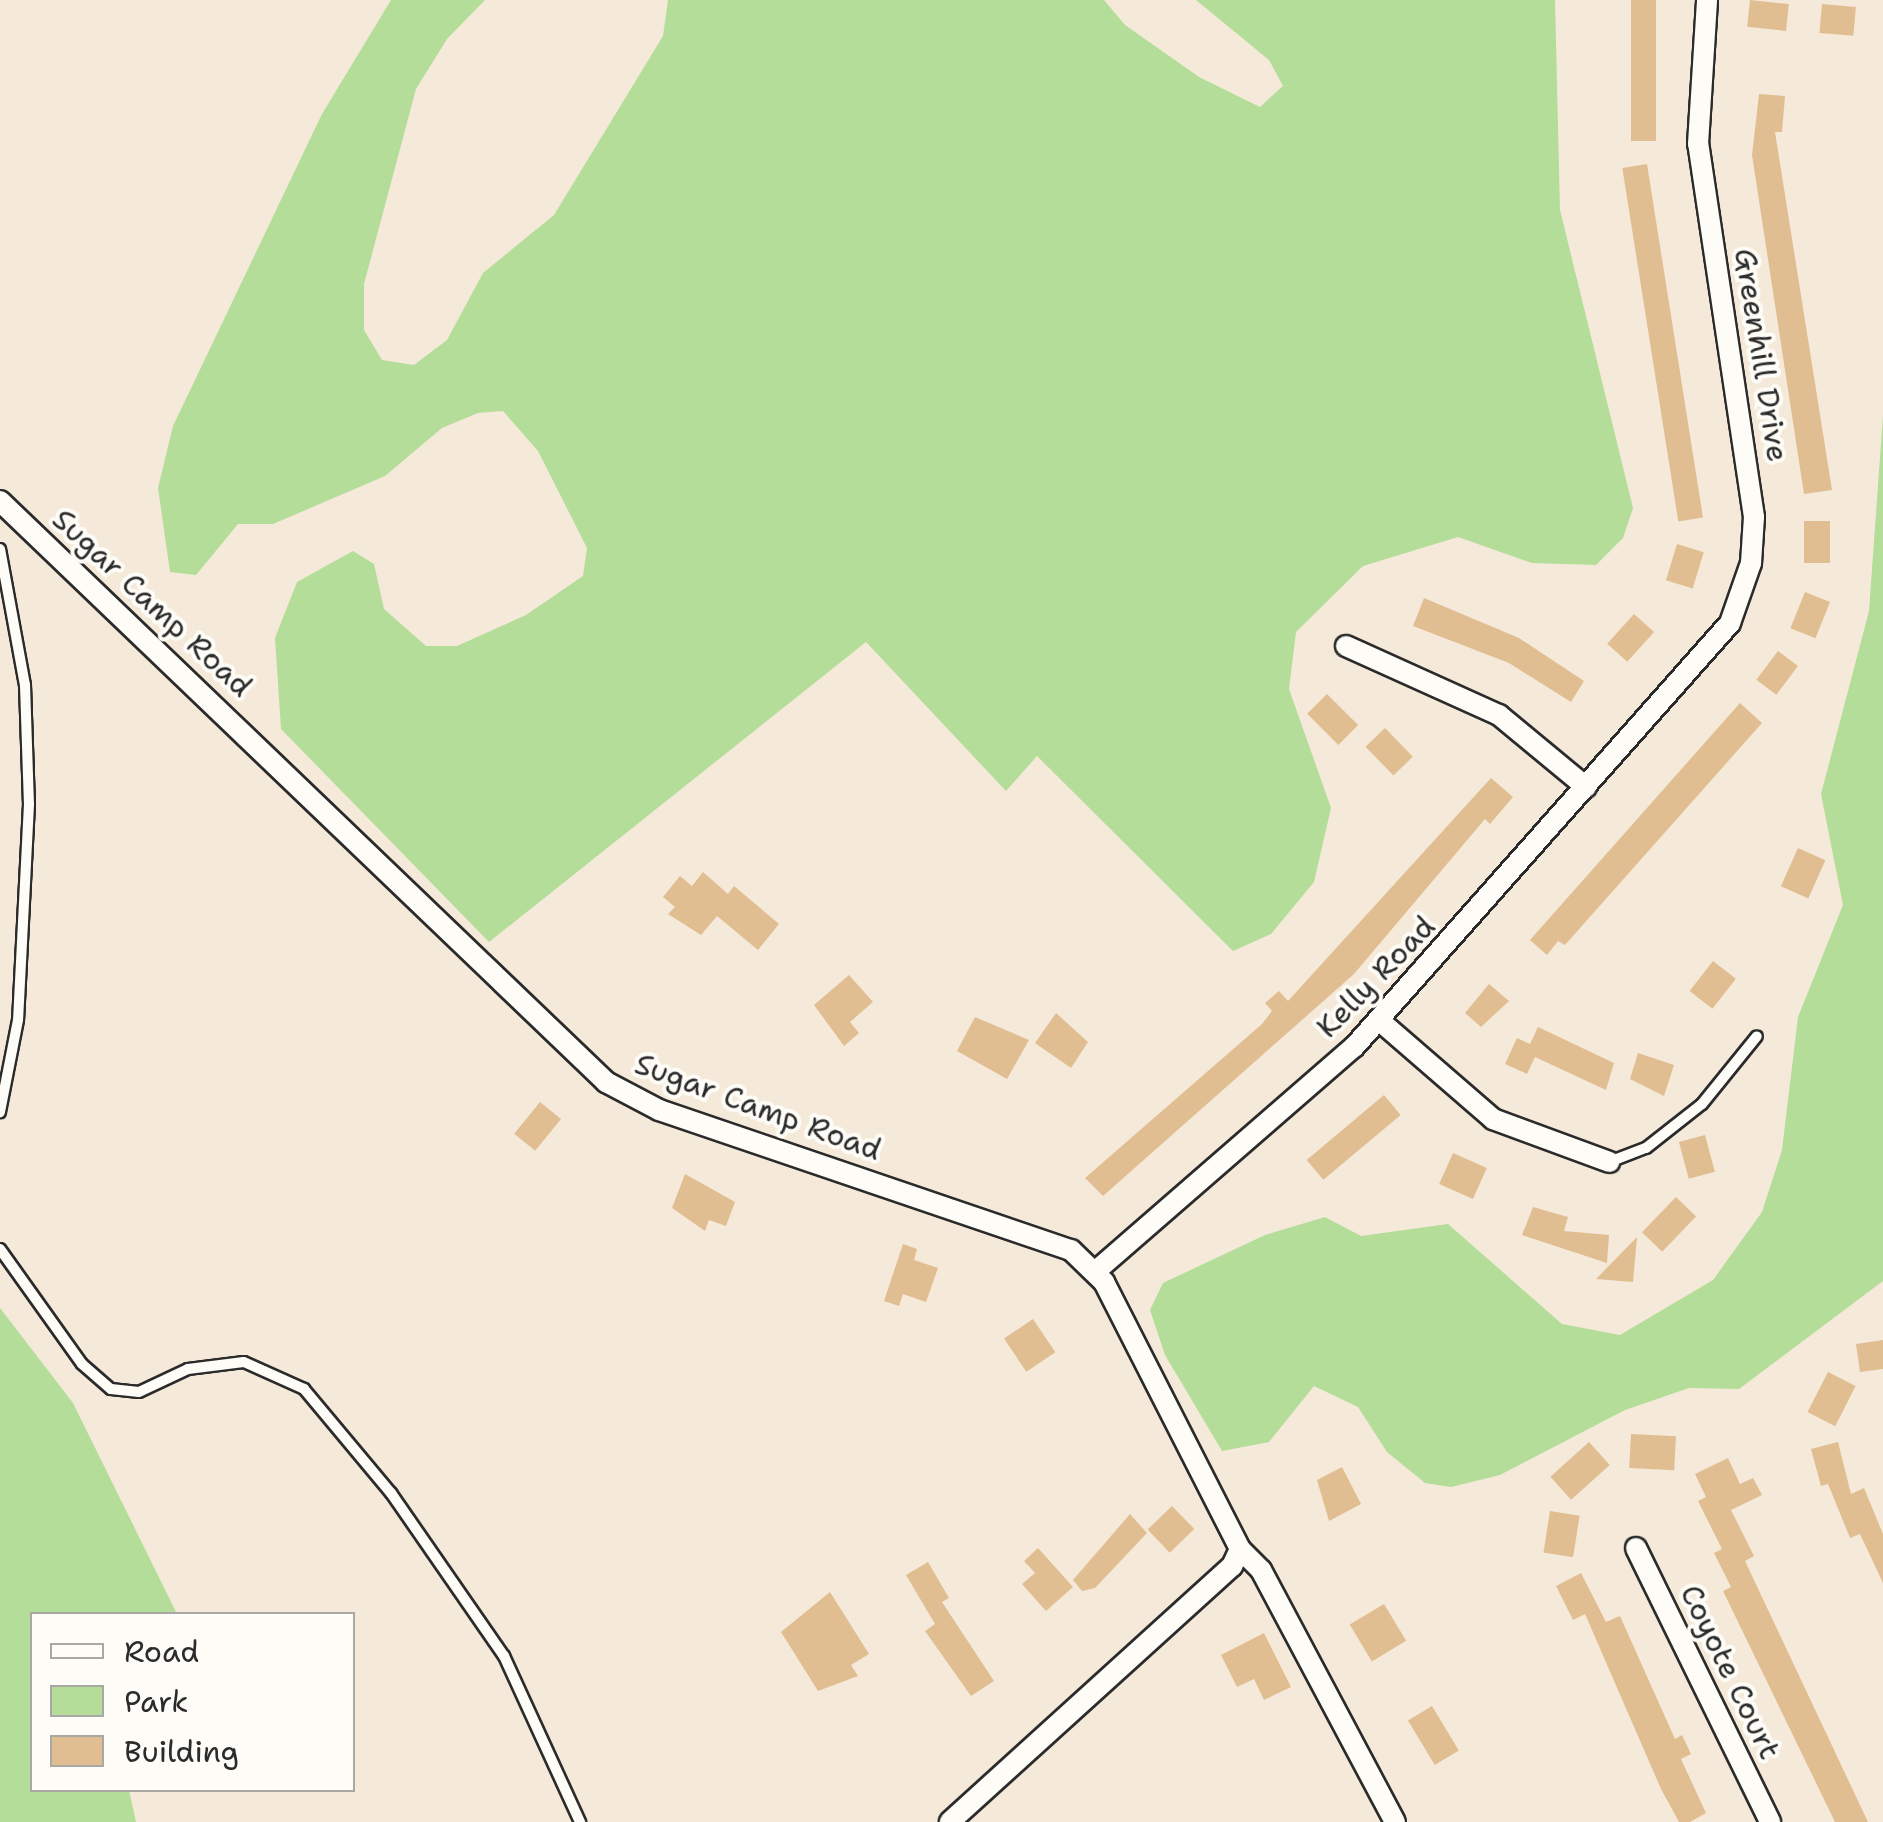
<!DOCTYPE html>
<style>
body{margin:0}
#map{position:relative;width:1883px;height:1822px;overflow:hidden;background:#f5e9d9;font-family:"Shantell Sans",sans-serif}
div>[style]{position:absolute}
.green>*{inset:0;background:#b4dd99}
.building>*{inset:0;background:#e1be92;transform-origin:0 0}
.roads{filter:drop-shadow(2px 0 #2b2b2b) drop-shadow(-2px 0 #2b2b2b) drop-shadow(0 2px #2b2b2b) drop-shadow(0 -2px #2b2b2b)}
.service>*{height:10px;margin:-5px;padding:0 5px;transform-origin:5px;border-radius:5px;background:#fdfcf7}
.minor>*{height:20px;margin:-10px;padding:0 10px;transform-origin:10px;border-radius:10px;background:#fdfcf7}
span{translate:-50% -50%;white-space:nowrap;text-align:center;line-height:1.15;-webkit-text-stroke:8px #fdfcf7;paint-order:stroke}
.street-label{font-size:30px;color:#2b2b2b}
.legend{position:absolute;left:30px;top:1612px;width:325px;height:180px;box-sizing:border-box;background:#fdfcf7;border:2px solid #a9a8a5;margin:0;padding:12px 18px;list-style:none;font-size:30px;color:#2b2b2b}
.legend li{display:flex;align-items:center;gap:20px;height:50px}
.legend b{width:50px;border:2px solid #a9a8a5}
</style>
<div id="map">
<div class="green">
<div style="clip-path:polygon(391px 0,485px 0,447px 39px,416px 89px,364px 284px,364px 330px,382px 360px,414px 365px,447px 340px,483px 273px,554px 215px,663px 36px,668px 0,1104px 0,1125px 25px,1199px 77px,1260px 107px,1283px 86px,1269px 60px,1196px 0,1555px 0,1560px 210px,1633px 508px,1623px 538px,1596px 565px,1532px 563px,1458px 537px,1363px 566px,1296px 632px,1289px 689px,1331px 808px,1314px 882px,1271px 934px,1233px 951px,1037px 756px,1006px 791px,866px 642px,489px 942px,281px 729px,275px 638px,297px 582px,353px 551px,374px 564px,384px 609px,426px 646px,457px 646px,526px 615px,583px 576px,587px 548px,538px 451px,503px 411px,478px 413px,442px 428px,385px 476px,273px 524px,238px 524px,196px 575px,170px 572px,158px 488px,173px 426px,322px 114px)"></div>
<div style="clip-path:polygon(1883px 416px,1883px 1281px,1739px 1389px,1689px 1388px,1625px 1410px,1500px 1475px,1451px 1487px,1425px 1483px,1387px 1452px,1358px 1407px,1314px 1386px,1269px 1442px,1222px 1451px,1165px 1355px,1150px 1310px,1163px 1283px,1265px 1235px,1325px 1217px,1361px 1236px,1448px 1224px,1562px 1324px,1620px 1335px,1713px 1280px,1762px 1212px,1782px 1150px,1798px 1017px,1843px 905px,1821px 794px,1869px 611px)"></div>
<div style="clip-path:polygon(0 1308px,73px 1403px,177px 1614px,32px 1614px,32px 1790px,129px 1790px,136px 1822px,0 1822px)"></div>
</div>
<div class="building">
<div style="left:1631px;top:0;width:25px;height:141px"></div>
<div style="left:1750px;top:0;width:39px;height:27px;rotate:6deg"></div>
<div style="left:1822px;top:4px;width:34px;height:29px;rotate:5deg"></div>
<div style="clip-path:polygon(1759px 94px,1785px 96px,1782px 132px,1775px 132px,1832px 490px,1804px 494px,1752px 155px)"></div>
<div style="left:1647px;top:164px;width:358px;height:25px;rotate:81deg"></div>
<div style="left:1804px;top:521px;width:26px;height:42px"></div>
<div style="left:1677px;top:544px;width:28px;height:38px;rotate:17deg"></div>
<div style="left:1805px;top:592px;width:27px;height:39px;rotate:22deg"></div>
<div style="clip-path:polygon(1424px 598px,1519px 638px,1584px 681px,1571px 702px,1509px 663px,1413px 626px)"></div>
<div style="left:1634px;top:614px;width:27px;height:40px;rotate:42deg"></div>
<div style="left:1778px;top:651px;width:25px;height:36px;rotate:37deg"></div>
<div style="left:1327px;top:694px;width:44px;height:28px;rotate:45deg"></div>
<div style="clip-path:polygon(1740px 703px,1762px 723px,1565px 945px,1558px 941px,1547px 955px,1530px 940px)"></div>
<div style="left:1385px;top:728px;width:40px;height:27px;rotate:46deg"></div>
<div style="clip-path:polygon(1491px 778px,1513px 797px,1490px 824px,1485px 819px,1354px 974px,1103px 1196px,1085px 1178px,1262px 1024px,1272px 1011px,1265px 1003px,1279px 991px,1288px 1001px)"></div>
<div style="left:1798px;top:848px;width:30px;height:42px;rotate:24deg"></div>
<div style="clip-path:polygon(703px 872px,728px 894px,734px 886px,779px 924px,758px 950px,717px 916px,701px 935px,668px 914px,675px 907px,663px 897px,680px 876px,692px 886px)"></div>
<div style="left:1713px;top:961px;width:29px;height:38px;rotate:38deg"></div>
<div style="clip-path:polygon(849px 975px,873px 1002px,850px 1022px,859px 1033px,844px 1046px,814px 1005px)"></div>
<div style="clip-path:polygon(1489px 984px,1509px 1001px,1481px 1027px,1465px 1013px)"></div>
<div style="clip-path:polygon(1056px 1013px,1088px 1042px,1071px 1068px,1035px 1043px)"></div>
<div style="clip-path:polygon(975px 1017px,1029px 1040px,1007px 1079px,957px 1051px)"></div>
<div style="clip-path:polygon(1538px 1027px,1614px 1063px,1606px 1090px,1535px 1057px,1527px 1074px,1505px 1064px,1517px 1038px,1530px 1044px)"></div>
<div style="clip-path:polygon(1638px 1053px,1674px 1065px,1664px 1096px,1630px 1079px)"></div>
<div style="left:1384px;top:1095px;width:26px;height:101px;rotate:50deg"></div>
<div style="left:540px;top:1102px;width:27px;height:41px;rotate:39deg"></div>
<div style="left:1705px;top:1135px;width:38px;height:27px;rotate:75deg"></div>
<div style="left:1453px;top:1153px;width:37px;height:34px;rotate:24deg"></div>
<div style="clip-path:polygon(685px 1174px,735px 1202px,726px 1226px,709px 1220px,705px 1231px,672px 1208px)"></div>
<div style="left:1676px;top:1197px;width:28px;height:49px;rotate:44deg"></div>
<div style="clip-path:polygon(1533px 1207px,1568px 1217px,1564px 1231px,1609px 1235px,1607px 1263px,1522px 1235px)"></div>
<div style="clip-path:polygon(1637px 1237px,1633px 1282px,1596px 1279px)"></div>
<div style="clip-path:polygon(903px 1244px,917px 1249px,914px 1260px,938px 1268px,926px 1302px,903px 1294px,899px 1306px,884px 1301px)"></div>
<div style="left:1033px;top:1319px;width:40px;height:35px;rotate:56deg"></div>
<div style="clip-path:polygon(1883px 1340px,1883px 1369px,1860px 1372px,1856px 1344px)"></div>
<div style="left:1828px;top:1372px;width:31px;height:45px;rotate:27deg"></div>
<div style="left:1631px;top:1434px;width:45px;height:34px;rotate:3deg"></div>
<div style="left:1589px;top:1442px;width:31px;height:52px;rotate:48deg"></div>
<div style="clip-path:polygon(1838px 1442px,1851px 1494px,1864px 1488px,1883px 1534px,1883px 1583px,1860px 1534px,1850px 1538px,1828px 1484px,1821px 1486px,1811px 1449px)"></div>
<div style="clip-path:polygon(1728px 1458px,1740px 1484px,1753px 1478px,1762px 1495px,1731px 1510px,1754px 1556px,1745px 1561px,1868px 1822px,1835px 1822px,1723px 1591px,1731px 1587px,1714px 1553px,1722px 1549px,1698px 1501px,1706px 1497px,1695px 1474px)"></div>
<div style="clip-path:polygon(1342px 1467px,1361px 1504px,1329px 1521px,1317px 1480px)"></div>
<div style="left:1172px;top:1506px;width:32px;height:34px;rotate:46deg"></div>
<div style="left:1550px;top:1511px;width:30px;height:42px;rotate:9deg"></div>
<div style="clip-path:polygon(1130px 1514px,1147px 1533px,1095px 1588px,1082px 1591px,1073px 1580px)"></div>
<div style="clip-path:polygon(1038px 1548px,1073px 1587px,1046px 1611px,1022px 1584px,1035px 1573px,1024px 1561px)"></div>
<div style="clip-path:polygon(928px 1562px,949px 1598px,942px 1602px,994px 1681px,971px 1696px,925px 1631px,935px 1624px,906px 1575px)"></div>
<div style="clip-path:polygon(1581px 1573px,1606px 1622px,1620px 1616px,1675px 1739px,1682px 1735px,1691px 1754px,1681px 1759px,1706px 1813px,1690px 1822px,1679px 1822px,1661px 1789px,1585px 1614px,1573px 1620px,1556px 1586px)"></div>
<div style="clip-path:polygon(830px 1592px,869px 1654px,851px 1665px,858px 1676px,818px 1691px,781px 1632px)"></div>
<div style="left:1384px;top:1604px;width:43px;height:40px;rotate:59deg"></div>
<div style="clip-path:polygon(1264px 1633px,1291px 1687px,1264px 1700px,1254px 1679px,1237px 1687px,1221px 1655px)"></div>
<div style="left:1432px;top:1706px;width:52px;height:28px;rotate:59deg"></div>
</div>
<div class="roads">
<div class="service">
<div style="left:0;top:549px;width:138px;rotate:79.6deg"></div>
<div style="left:25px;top:685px;width:119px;rotate:88.1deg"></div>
<div style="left:29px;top:804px;width:216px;rotate:92.9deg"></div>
<div style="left:18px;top:1020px;width:94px;rotate:101.1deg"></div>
<div style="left:1609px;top:1162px;width:40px;rotate:-21deg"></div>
<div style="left:1646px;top:1148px;width:71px;rotate:-38.2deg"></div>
<div style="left:1702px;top:1104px;width:87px;rotate:-51deg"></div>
<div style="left:0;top:1249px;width:141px;rotate:54.5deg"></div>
<div style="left:82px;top:1364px;width:38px;rotate:41deg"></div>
<div style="left:111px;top:1389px;width:28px;rotate:6deg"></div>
<div style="left:139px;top:1392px;width:54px;rotate:-25.1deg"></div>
<div style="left:188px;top:1369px;width:56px;rotate:-7.1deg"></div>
<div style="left:244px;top:1362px;width:66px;rotate:24.2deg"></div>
<div style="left:304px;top:1389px;width:136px;rotate:50.1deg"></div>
<div style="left:391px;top:1493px;width:198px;rotate:55.3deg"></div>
<div style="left:504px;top:1656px;width:183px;rotate:65.4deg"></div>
</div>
<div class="minor">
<div style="left:0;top:501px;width:840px;rotate:43.79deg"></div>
<div style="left:606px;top:1082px;width:60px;rotate:27.8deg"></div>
<div style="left:659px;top:1110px;width:435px;rotate:18.8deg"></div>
<div style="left:1071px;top:1250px;width:46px;rotate:44.1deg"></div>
<div style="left:1104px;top:1282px;width:300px;rotate:63deg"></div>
<div style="left:1240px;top:1549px;width:19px;rotate:115deg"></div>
<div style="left:1232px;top:1566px;width:381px;rotate:137.8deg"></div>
<div style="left:1346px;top:646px;width:168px;rotate:24.3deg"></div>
<div style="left:1499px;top:715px;width:113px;rotate:39.6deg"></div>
<div style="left:1380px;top:1021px;width:150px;rotate:40.9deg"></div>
<div style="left:1493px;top:1119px;width:124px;rotate:20.3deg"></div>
<div style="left:1096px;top:1271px;width:342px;rotate:-41deg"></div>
<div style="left:1354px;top:1047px;width:567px;rotate:-48.43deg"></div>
<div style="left:1730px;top:623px;width:64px;rotate:-70.7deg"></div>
<div style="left:1751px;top:563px;width:46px;rotate:-86.3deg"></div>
<div style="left:1754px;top:517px;width:377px;rotate:-98.5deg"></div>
<div style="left:1698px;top:144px;width:144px;rotate:-86.4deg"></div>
<div style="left:1636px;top:1548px;width:305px;rotate:63.9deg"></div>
<div style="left:1240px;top:1549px;width:30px;rotate:45deg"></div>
<div style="left:1261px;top:1570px;width:285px;rotate:62deg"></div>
</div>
</div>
<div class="street-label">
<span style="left:1761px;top:355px;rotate:81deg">Greenhill Drive</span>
<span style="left:152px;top:603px;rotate:43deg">Sugar Camp Road</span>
<span style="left:1376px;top:977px;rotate:-46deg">Kelly Road</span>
<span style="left:758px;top:1107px;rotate:20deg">Sugar Camp Road</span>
<span style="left:1730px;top:1672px;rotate:64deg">Coyote Court</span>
</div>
<ul class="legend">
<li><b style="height:12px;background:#fdfcf7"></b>Road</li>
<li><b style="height:28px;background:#b4dd99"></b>Park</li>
<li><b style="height:28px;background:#e1be92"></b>Building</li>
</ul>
</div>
